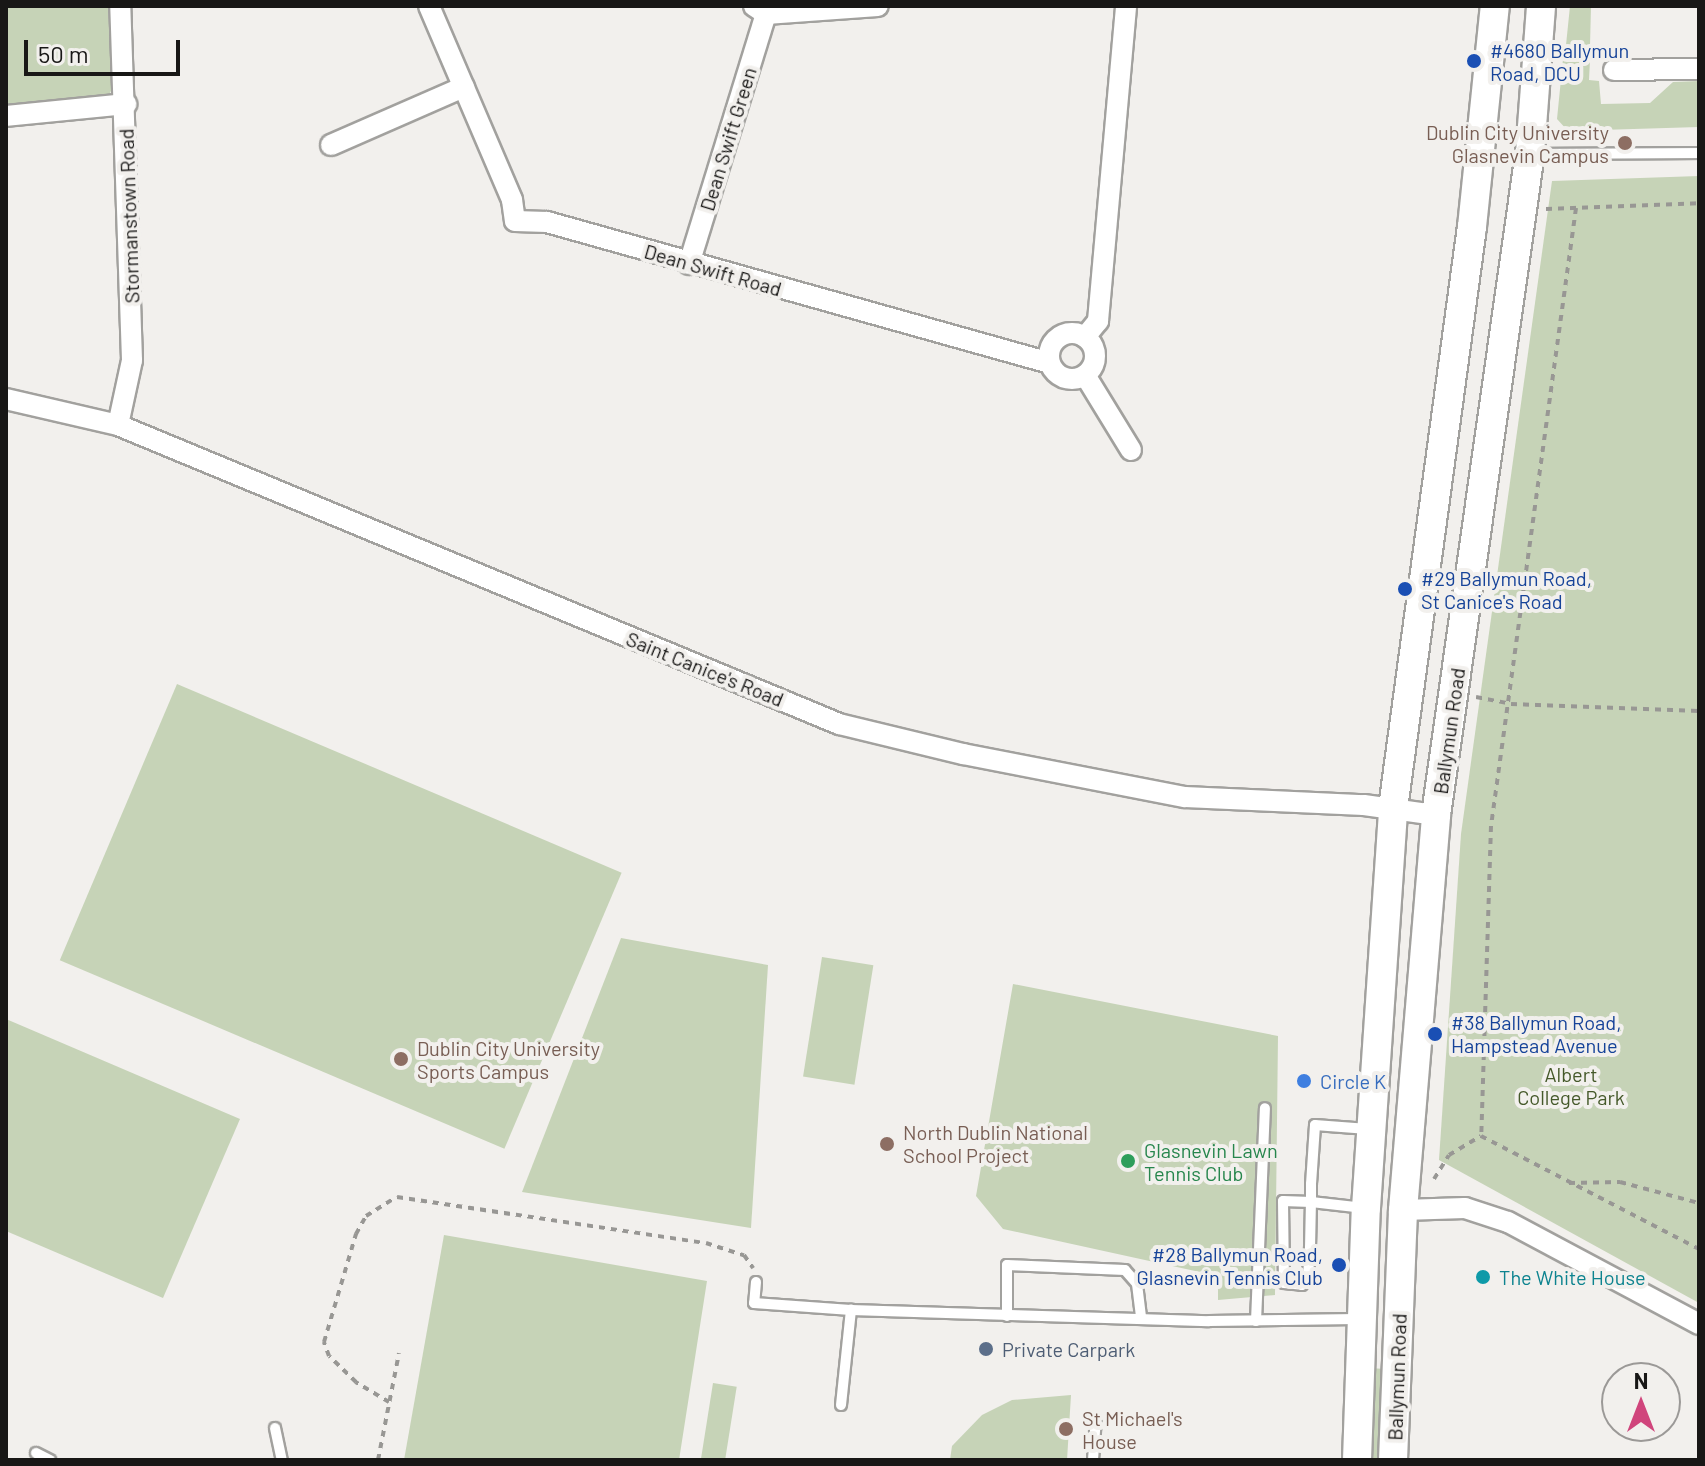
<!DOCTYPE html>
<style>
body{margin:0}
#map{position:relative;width:1705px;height:1466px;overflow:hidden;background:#f2f0ed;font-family:Barlow,sans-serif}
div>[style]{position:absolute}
.green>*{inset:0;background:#c6d3b7;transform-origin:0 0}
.path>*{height:4px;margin-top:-2px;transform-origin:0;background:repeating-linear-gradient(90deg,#989794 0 6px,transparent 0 12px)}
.roads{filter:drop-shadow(2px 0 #a2a19e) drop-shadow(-2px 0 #a2a19e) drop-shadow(0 2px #a2a19e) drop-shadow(0 -2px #a2a19e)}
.lane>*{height:10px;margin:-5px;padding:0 5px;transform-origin:5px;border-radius:5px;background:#fff}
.street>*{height:20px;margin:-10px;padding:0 10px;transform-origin:10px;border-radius:10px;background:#fff}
.street>.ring{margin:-10px;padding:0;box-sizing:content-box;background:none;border:20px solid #fff;border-radius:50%}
.secondary>*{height:28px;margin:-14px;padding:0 14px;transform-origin:14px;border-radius:14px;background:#fff}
.dots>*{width:22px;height:22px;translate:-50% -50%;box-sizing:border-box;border:4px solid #f2f0ed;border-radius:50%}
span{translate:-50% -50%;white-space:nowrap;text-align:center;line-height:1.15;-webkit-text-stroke:8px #f2f0ed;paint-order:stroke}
.transit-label{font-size:20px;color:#164399}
.left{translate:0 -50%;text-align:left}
.right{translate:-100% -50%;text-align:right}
.education-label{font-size:20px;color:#785e54}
.street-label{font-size:20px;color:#181716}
.park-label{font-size:20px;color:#45592a}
.shop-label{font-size:20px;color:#366cbe}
.leisure-label{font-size:20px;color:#27864d}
.culture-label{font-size:20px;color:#0d838f}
.service-label{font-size:20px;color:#4e5e75}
.frame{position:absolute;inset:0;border:8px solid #181716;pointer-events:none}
.north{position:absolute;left:1601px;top:1362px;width:80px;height:80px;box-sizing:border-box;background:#f2f0ed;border:2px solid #9b9997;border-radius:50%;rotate:0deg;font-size:22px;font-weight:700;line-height:32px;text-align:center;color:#181716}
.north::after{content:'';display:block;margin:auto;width:28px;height:36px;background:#d0457c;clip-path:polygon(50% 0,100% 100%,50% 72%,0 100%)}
.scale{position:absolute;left:24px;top:40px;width:156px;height:36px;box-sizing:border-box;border:4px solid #181716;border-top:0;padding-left:10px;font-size:24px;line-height:28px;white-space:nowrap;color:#181716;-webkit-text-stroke:6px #f2f0ed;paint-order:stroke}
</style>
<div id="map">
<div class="green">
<div style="clip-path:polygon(6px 6px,108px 6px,113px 86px,108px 98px,6px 111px)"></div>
<div style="clip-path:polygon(1570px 6px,1591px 6px,1590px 46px,1566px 45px)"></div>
<div style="clip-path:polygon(1563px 59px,1590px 60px,1589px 80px,1599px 81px,1601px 104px,1650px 103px,1673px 82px,1699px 81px,1699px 127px,1568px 131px,1557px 119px)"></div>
<div style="clip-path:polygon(1699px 176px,1699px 1303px,1439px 1160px,1461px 834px,1552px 181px)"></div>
<div style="left:177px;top:684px;width:483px;height:300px;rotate:23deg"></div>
<div style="clip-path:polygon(621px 938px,768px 965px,751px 1228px,522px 1192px)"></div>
<div style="left:822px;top:957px;width:52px;height:121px;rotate:9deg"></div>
<div style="clip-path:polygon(1013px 984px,1278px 1036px,1275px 1295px,1218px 1300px,1218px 1276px,1003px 1229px,976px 1196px)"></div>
<div style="clip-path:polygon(6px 1019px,240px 1119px,163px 1298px,6px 1231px)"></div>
<div style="clip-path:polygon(444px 1235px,707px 1281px,679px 1460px,404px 1460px)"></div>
<div style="left:1370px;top:1368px;width:15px;height:92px;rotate:4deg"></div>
<div style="left:713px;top:1383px;width:24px;height:78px;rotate:9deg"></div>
<div style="clip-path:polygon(1071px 1395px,1067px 1460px,950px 1460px,952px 1446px,982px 1415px,1012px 1400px)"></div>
</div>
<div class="path">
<div style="left:1576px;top:208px;width:624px;rotate:97.83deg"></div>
<div style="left:1491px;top:826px;width:310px;rotate:91.8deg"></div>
<div style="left:1481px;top:1136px;width:246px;rotate:27.4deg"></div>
<div style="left:1546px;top:209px;width:153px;rotate:-2.2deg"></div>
<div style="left:1476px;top:697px;width:36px;rotate:11deg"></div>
<div style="left:1511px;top:704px;width:188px;rotate:2.1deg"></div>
<div style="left:1434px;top:1179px;width:28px;rotate:-58deg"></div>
<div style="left:1449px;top:1155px;width:37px;rotate:-31deg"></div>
<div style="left:1569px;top:1183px;width:51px;rotate:-1.1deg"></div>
<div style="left:1620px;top:1182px;width:82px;rotate:14.9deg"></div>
<div style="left:389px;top:1402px;width:39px;rotate:-149deg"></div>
<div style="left:356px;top:1382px;width:37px;rotate:-136deg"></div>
<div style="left:329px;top:1356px;width:15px;rotate:-110deg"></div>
<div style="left:324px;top:1342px;width:113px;rotate:-73.5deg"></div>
<div style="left:356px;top:1234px;width:21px;rotate:-61deg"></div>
<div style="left:366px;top:1216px;width:36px;rotate:-32deg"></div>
<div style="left:397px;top:1197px;width:312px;rotate:8.5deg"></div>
<div style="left:706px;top:1243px;width:40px;rotate:18deg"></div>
<div style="left:744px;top:1255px;width:16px;rotate:55deg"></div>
<div style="left:378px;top:1460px;width:109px;rotate:-78.9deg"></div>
</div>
<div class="roads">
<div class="lane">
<div style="left:1533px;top:154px;width:166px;rotate:-0.3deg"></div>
<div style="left:1364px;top:1208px;width:53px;rotate:-173.5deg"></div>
<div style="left:1311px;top:1202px;width:28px;rotate:-178deg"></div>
<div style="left:1283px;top:1201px;width:82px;rotate:89.3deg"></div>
<div style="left:1284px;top:1283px;width:18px;rotate:6deg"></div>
<div style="left:1302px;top:1285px;width:11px;rotate:-56deg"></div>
<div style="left:1308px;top:1276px;width:28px;rotate:-86deg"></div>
<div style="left:1310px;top:1248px;width:46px;rotate:-88.8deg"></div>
<div style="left:1311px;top:1202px;width:18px;rotate:-90deg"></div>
<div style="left:1311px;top:1184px;width:59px;rotate:-86.1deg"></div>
<div style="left:1315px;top:1125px;width:53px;rotate:4.3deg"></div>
<div style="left:756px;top:1282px;width:21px;rotate:95deg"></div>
<div style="left:754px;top:1303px;width:97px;rotate:4.1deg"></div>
<div style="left:1007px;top:1316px;width:51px;rotate:-90deg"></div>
<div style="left:1007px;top:1265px;width:118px;rotate:2.4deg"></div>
<div style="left:1125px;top:1270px;width:18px;rotate:49deg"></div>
<div style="left:1137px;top:1284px;width:34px;rotate:83deg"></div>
<div style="left:1256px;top:1321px;width:213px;rotate:-87.6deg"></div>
<div style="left:841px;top:1405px;width:96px;rotate:-84deg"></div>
<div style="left:851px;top:1310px;width:358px;rotate:1.8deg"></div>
<div style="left:1209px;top:1321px;width:151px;rotate:-0.8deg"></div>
<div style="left:275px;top:1428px;width:33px;rotate:78deg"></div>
<div style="left:36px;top:1453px;width:16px;rotate:27deg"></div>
<div style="left:1093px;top:1460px;width:39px;rotate:-86deg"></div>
</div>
<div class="street">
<div style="left:429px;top:6px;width:211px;rotate:66.8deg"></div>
<div style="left:512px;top:200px;width:21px;rotate:82deg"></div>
<div style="left:515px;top:221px;width:32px;rotate:2deg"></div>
<div style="left:547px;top:222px;width:522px;rotate:15.66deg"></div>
<div style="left:754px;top:6px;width:14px;rotate:34deg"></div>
<div style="left:766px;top:14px;width:112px;rotate:-4.1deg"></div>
<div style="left:1614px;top:70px;width:85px;rotate:-0.7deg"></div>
<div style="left:6px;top:116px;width:121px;rotate:-5.7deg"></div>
<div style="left:331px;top:145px;width:145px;rotate:-23.6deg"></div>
<div style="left:689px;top:264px;width:262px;rotate:-72.9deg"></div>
<div class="ring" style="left:1049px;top:333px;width:26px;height:26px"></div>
<div style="left:1085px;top:337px;width:21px;rotate:-51deg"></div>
<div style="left:1098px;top:321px;width:316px;rotate:-84.9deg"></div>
<div style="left:1085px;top:375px;width:88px;rotate:58.5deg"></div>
<div style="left:6px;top:399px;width:115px;rotate:13.1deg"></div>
<div style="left:118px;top:425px;width:781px;rotate:22.52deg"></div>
<div style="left:839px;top:724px;width:128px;rotate:13.6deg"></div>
<div style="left:963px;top:754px;width:226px;rotate:11deg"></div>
<div style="left:1185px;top:797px;width:179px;rotate:2.6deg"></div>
<div style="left:1364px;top:805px;width:73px;rotate:7.9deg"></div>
<div style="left:118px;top:425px;width:66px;rotate:-77.8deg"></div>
<div style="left:132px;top:360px;width:354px;rotate:-91.9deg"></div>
<div style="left:1403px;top:1210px;width:62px;rotate:-1.8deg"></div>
<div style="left:1465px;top:1208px;width:45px;rotate:18deg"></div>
<div style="left:1508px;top:1222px;width:217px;rotate:28.1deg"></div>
</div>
<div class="secondary">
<div style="left:1357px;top:1460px;width:252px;rotate:-88deg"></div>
<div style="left:1366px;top:1208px;width:401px;rotate:-86.1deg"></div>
<div style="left:1393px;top:808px;width:586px;rotate:-82.26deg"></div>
<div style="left:1472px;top:227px;width:222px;rotate:-84.1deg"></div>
<div style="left:1393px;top:1460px;width:250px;rotate:-87.7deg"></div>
<div style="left:1403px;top:1210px;width:396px;rotate:-85.2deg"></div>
<div style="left:1436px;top:815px;width:669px;rotate:-81.92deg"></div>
<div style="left:1530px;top:153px;width:147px;rotate:-85.7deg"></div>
</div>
</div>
<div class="dots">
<div style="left:1474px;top:61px;background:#1a4fb4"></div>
<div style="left:1625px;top:143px;background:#8d6e63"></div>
<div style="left:1405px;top:589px;background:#1a4fb4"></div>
<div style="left:1435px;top:1034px;background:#1a4fb4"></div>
<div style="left:401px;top:1059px;background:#8d6e63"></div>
<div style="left:1304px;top:1081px;background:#3f7fe0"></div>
<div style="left:887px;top:1144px;background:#8d6e63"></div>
<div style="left:1128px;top:1161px;background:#2e9e5b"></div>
<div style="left:1339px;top:1265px;background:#1a4fb4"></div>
<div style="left:1483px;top:1277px;background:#0f9aa8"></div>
<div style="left:986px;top:1349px;background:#5c6f8a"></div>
<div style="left:1066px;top:1429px;background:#8d6e63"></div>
</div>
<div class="transit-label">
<span class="left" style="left:1490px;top:62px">#4680 Ballymun<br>Road, DCU</span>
<span class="left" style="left:1421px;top:590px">#29 Ballymun Road,<br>St Canice's Road</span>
<span class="left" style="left:1451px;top:1034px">#38 Ballymun Road,<br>Hampstead Avenue</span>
<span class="right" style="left:1323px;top:1266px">#28 Ballymun Road,<br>Glasnevin Tennis Club</span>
</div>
<div class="education-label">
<span class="right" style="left:1609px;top:144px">Dublin City University<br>Glasnevin Campus</span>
<span class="left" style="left:417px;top:1060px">Dublin City University<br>Sports Campus</span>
<span class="left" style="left:903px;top:1144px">North Dublin National<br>School Project</span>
<span class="left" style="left:1082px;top:1430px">St Michael's<br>House</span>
</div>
<div class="street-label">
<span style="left:728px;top:139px;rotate:-73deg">Dean Swift Green</span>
<span style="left:129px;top:216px;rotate:-92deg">Stormanstown Road</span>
<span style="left:713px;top:270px;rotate:16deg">Dean Swift Road</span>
<span style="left:705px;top:669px;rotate:22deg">Saint Canice's Road</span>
<span style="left:1449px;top:731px;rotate:-82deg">Ballymun Road</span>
<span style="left:1397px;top:1377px;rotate:-88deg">Ballymun Road</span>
</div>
<div class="park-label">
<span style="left:1571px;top:1086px">Albert<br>College Park</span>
</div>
<div class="shop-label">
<span class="left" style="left:1320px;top:1081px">Circle K</span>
</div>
<div class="leisure-label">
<span class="left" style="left:1144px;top:1162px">Glasnevin Lawn<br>Tennis Club</span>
</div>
<div class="culture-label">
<span class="left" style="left:1499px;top:1277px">The White House</span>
</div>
<div class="service-label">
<span class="left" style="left:1002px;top:1349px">Private Carpark</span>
</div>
<div class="frame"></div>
<div class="north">N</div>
<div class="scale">50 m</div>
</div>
